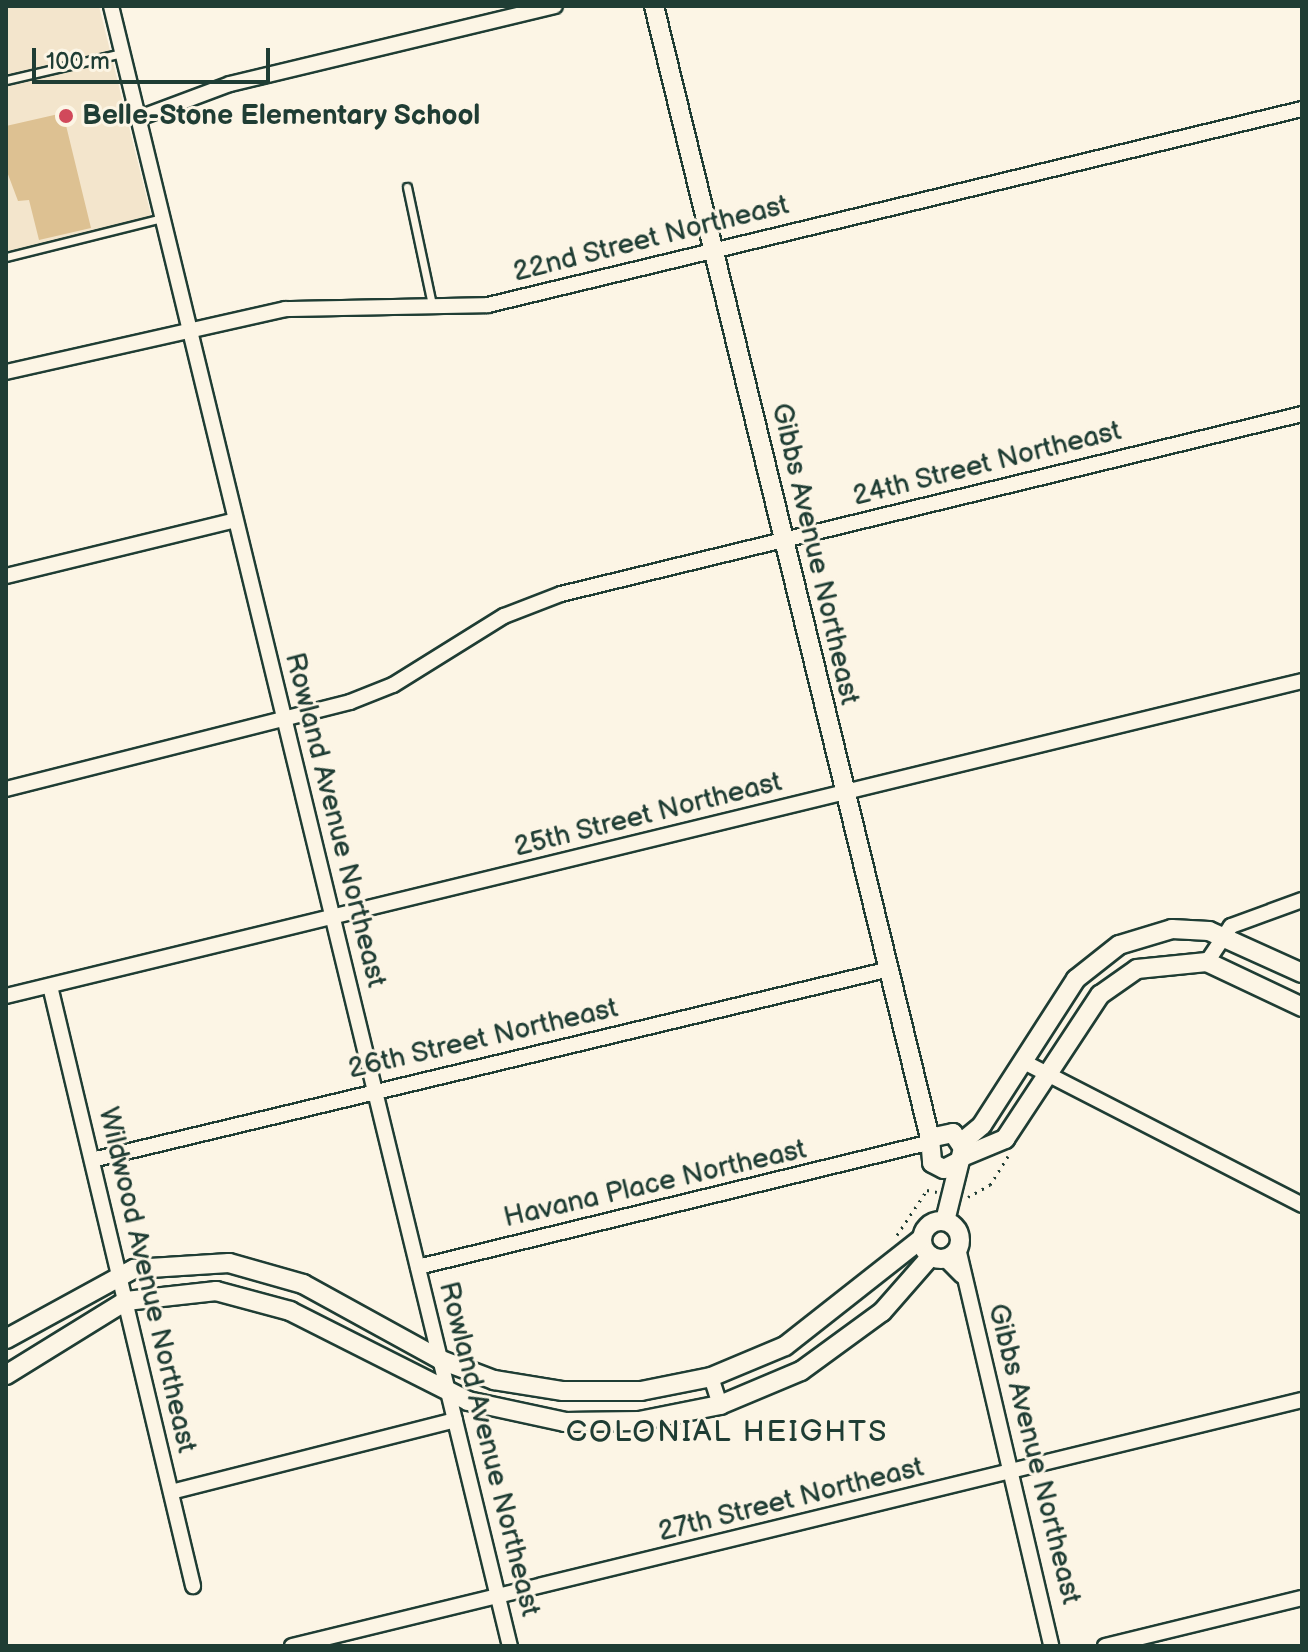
<!DOCTYPE html>
<style>
body{margin:0}
#map{position:relative;width:1308px;height:1652px;overflow:hidden;background:#fcf5e5;font-family:"Balsamiq Sans",sans-serif}
div>[style]{position:absolute}
.built>*{inset:0;background:#f3e5cc}
.building>*{inset:0;background:#ddc192}
.path>*{height:3px;margin-top:-1.5px;transform-origin:0;background:repeating-linear-gradient(90deg,#1f3d34 0 2px,transparent 0 8px)}
.roads{filter:drop-shadow(2px 0 #1f3d34) drop-shadow(-2px 0 #1f3d34) drop-shadow(0 2px #1f3d34) drop-shadow(0 -2px #1f3d34)}
.service>*{height:7px;margin:-3.5px;padding:0 3.5px;transform-origin:3.5px;border-radius:3.5px;background:#fcf5e5}
.minor>*{height:14px;margin:-7px;padding:0 7px;transform-origin:7px;border-radius:7px;background:#fcf5e5}
.tertiary>*{height:18px;margin:-9px;padding:0 9px;transform-origin:9px;border-radius:9px;background:#fcf5e5}
.tertiary>.ring{margin:-9px;padding:0;box-sizing:content-box;background:none;border:18px solid #fcf5e5;border-radius:50%}
.dots>*{width:22px;height:22px;translate:-50% -50%;box-sizing:border-box;border:4px solid #fcf5e5;border-radius:50%}
span{translate:-50% -50%;white-space:nowrap;text-align:center;line-height:1.15;-webkit-text-stroke:6px #fcf5e5;paint-order:stroke}
.poi-label{font-size:28px;color:#1f3d34;font-weight:700}
.left{translate:0 -50%;text-align:left}
.street-label{font-size:28px;color:#1f3d34}
.neighbourhood-label{font-size:30px;color:#1f3d34;letter-spacing:2px}
.frame{position:absolute;inset:0;border:8px solid #1f3d34;pointer-events:none}
.scale{position:absolute;left:32px;top:48px;width:238px;height:36px;box-sizing:border-box;border:4px solid #1f3d34;border-top:0;padding-left:10px;font-size:24px;line-height:28px;white-space:nowrap;color:#1f3d34;-webkit-text-stroke:6px #fcf5e5;paint-order:stroke}
</style>
<div id="map">
<div class="built">
<div style="clip-path:polygon(6px 6px,99px 6px,154px 227px,6px 263px)"></div>
</div>
<div class="building">
<div style="clip-path:polygon(63px 113px,91px 228px,39px 240px,29px 200px,18px 201px,6px 169px,6px 126px)"></div>
</div>
<div class="path">
<div style="left:968px;top:1197px;width:25px;rotate:-29deg"></div>
<div style="left:990px;top:1185px;width:34px;rotate:-58deg"></div>
<div style="left:897px;top:1235px;width:54px;rotate:-56.3deg"></div>
<div style="left:927px;top:1190px;width:10px;rotate:11deg"></div>
</div>
<div class="roads">
<div class="service">
<div style="left:6px;top:80px;width:119px;rotate:-13.1deg"></div>
<div style="left:407px;top:187px;width:121px;rotate:78deg"></div>
<div style="left:6px;top:257px;width:162px;rotate:-14deg"></div>
</div>
<div class="minor">
<div style="left:111px;top:6px;width:1688px;rotate:76.33deg"></div>
<div style="left:139px;top:118px;width:97px;rotate:-20.5deg"></div>
<div style="left:230px;top:84px;width:334px;rotate:-13.5deg"></div>
<div style="left:6px;top:372px;width:286px;rotate:-12.7deg"></div>
<div style="left:285px;top:309px;width:203px;rotate:-1.1deg"></div>
<div style="left:488px;top:305px;width:837px;rotate:-13.54deg"></div>
<div style="left:6px;top:576px;width:236px;rotate:-13.7deg"></div>
<div style="left:6px;top:789px;width:355px;rotate:-14.2deg"></div>
<div style="left:350px;top:702px;width:46px;rotate:-21.6deg"></div>
<div style="left:393px;top:685px;width:131px;rotate:-31.9deg"></div>
<div style="left:504px;top:616px;width:61px;rotate:-21.1deg"></div>
<div style="left:561px;top:594px;width:763px;rotate:-13.65deg"></div>
<div style="left:1207px;top:962px;width:43px;rotate:-56.3deg"></div>
<div style="left:1231px;top:926px;width:76px;rotate:-20.1deg"></div>
<div style="left:50px;top:986px;width:617px;rotate:76.59deg"></div>
<div style="left:6px;top:996px;width:1334px;rotate:-13.66deg"></div>
<div style="left:1024px;top:1062px;width:313px;rotate:27.2deg"></div>
<div style="left:92px;top:1160px;width:816px;rotate:-13.46deg"></div>
<div style="left:958px;top:1248px;width:409px;rotate:76.8deg"></div>
<div style="left:944px;top:1258px;width:25px;rotate:45deg"></div>
<div style="left:418px;top:1267px;width:524px;rotate:-13.69deg"></div>
<div style="left:711px;top:1377px;width:29px;rotate:72deg"></div>
<div style="left:171px;top:1492px;width:293px;rotate:-14.2deg"></div>
<div style="left:292px;top:1646px;width:1040px;rotate:-13.69deg"></div>
<div style="left:1105px;top:1646px;width:203px;rotate:-13.7deg"></div>
</div>
<div class="tertiary">
<div style="left:654px;top:6px;width:1165px;rotate:76.3deg"></div>
<div style="left:962px;top:1142px;width:26px;rotate:-40deg"></div>
<div style="left:982px;top:1125px;width:174px;rotate:-57.2deg"></div>
<div style="left:1076px;top:979px;width:55px;rotate:-38.3deg"></div>
<div style="left:1119px;top:945px;width:55px;rotate:-16.8deg"></div>
<div style="left:1172px;top:929px;width:37px;rotate:3deg"></div>
<div style="left:1209px;top:931px;width:102px;rotate:24.3deg"></div>
<div style="left:962px;top:1157px;width:47px;rotate:-22.7deg"></div>
<div style="left:1005px;top:1139px;width:173px;rotate:-56.6deg"></div>
<div style="left:1100px;top:995px;width:45px;rotate:-35.1deg"></div>
<div style="left:1137px;top:969px;width:70px;rotate:-5.7deg"></div>
<div style="left:1207px;top:962px;width:105px;rotate:25.3deg"></div>
<div style="left:945px;top:1221px;width:75px;rotate:-76.1deg"></div>
<div style="left:963px;top:1148px;width:18px;rotate:-124deg"></div>
<div style="left:953px;top:1133px;width:24px;rotate:168deg"></div>
<div style="left:930px;top:1138px;width:25px;rotate:85deg"></div>
<div style="left:932px;top:1163px;width:13px;rotate:27deg"></div>
<div style="left:944px;top:1169px;width:18px;rotate:-27deg"></div>
<div class="ring" style="left:922px;top:1221px;width:20px;height:20px"></div>
<div style="left:6px;top:1339px;width:146px;rotate:-28.7deg"></div>
<div style="left:134px;top:1269px;width:95px;rotate:-3.6deg"></div>
<div style="left:229px;top:1263px;width:77px;rotate:15.8deg"></div>
<div style="left:303px;top:1284px;width:158px;rotate:28.8deg"></div>
<div style="left:441px;top:1360px;width:57px;rotate:20.7deg"></div>
<div style="left:494px;top:1380px;width:70px;rotate:9.1deg"></div>
<div style="left:563px;top:1391px;width:78px"></div>
<div style="left:641px;top:1391px;width:71px;rotate:-11.3deg"></div>
<div style="left:711px;top:1377px;width:80px;rotate:-22.7deg"></div>
<div style="left:785px;top:1346px;width:174px;rotate:-38.2deg"></div>
<div style="left:6px;top:1375px;width:141px;rotate:-31.7deg"></div>
<div style="left:126px;top:1301px;width:91px;rotate:-6.3deg"></div>
<div style="left:216px;top:1291px;width:77px;rotate:15.1deg"></div>
<div style="left:290px;top:1311px;width:199px;rotate:26.8deg"></div>
<div style="left:468px;top:1401px;width:99px;rotate:12.2deg"></div>
<div style="left:565px;top:1422px;width:74px;rotate:-0.8deg"></div>
<div style="left:639px;top:1421px;width:83px;rotate:-11.2deg"></div>
<div style="left:720px;top:1405px;width:88px;rotate:-22.8deg"></div>
<div style="left:801px;top:1371px;width:100px;rotate:-36.1deg"></div>
<div style="left:882px;top:1312px;width:74px;rotate:-48.8deg"></div>
</div>
</div>
<div class="dots">
<div style="left:66px;top:116px;background:#d1495b"></div>
</div>
<div class="poi-label">
<span class="left" style="left:82px;top:116px">Belle-Stone Elementary School</span>
</div>
<div class="street-label">
<span style="left:651px;top:239px;rotate:-14deg">22nd Street Northeast</span>
<span style="left:987px;top:464px;rotate:-14deg">24th Street Northeast</span>
<span style="left:815px;top:554px;rotate:77deg">Gibbs Avenue Northeast</span>
<span style="left:648px;top:815px;rotate:-14deg">25th Street Northeast</span>
<span style="left:335px;top:820px;rotate:76deg">Rowland Avenue Northeast</span>
<span style="left:483px;top:1039px;rotate:-13deg">26th Street Northeast</span>
<span style="left:655px;top:1184px;rotate:-13deg">Havana Place Northeast</span>
<span style="left:147px;top:1280px;rotate:77deg">Wildwood Avenue Northeast</span>
<span style="left:489px;top:1449px;rotate:76deg">Rowland Avenue Northeast</span>
<span style="left:1034px;top:1454px;rotate:76deg">Gibbs Avenue Northeast</span>
<span style="left:791px;top:1500px;rotate:-14deg">27th Street Northeast</span>
</div>
<div class="neighbourhood-label">
<span style="left:727px;top:1432px">COLONIAL HEIGHTS</span>
</div>
<div class="frame"></div>
<div class="scale">100 m</div>
</div>
